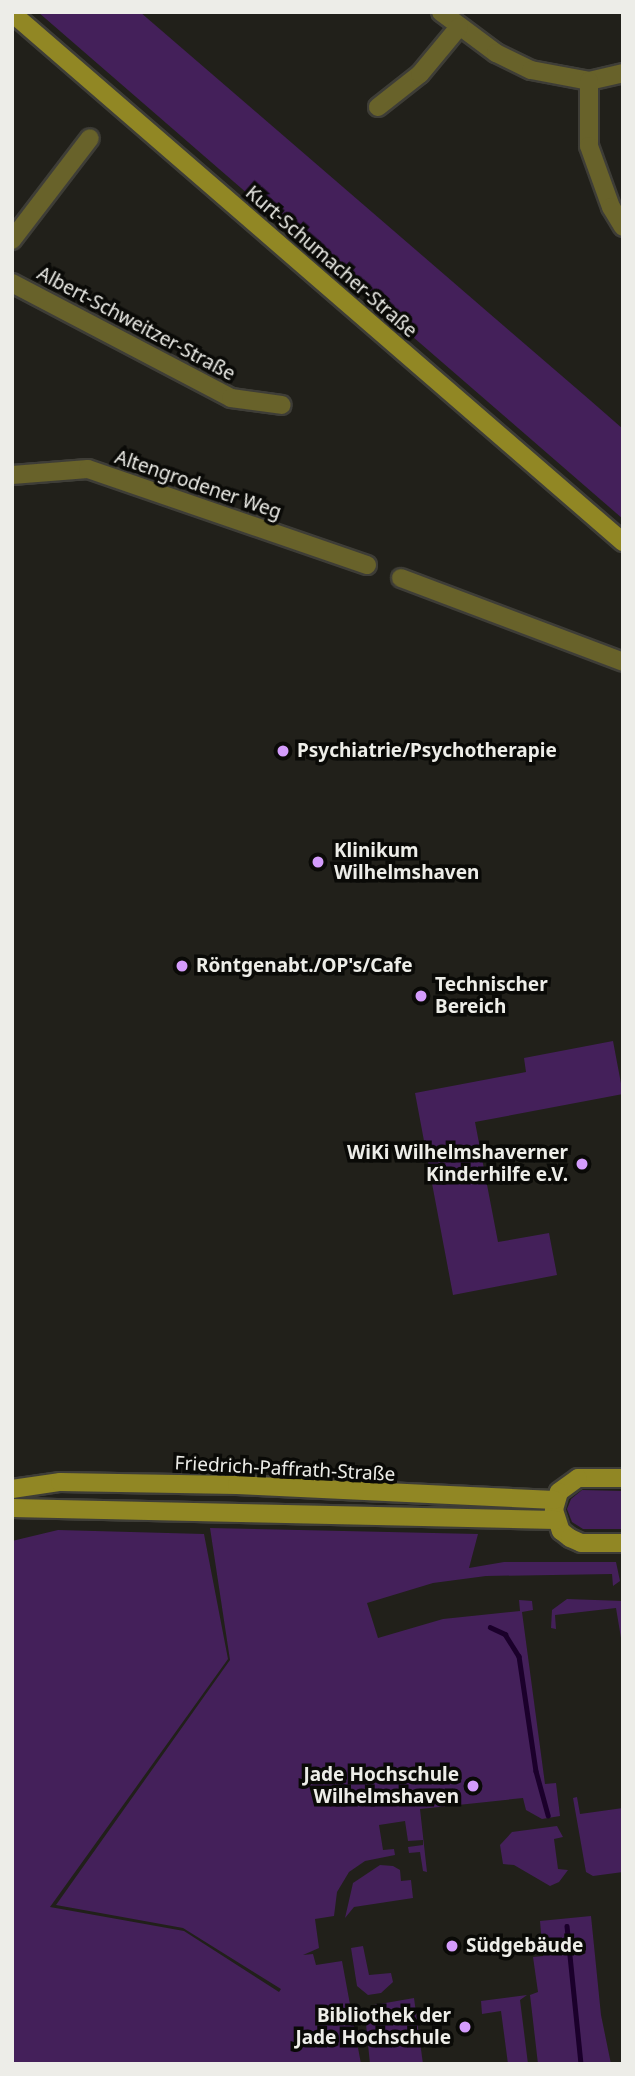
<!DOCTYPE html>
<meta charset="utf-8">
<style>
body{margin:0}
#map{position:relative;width:635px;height:2076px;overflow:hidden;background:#21201a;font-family:"Noto Sans",sans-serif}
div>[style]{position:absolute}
.green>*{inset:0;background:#44205a}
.stream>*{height:4.5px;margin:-2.25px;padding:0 2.25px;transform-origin:2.25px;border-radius:2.25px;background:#1b002b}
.roads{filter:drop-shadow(2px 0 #3e3d37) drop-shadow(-2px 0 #3e3d37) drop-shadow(0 2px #3e3d37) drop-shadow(0 -2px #3e3d37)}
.minor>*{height:18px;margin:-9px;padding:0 9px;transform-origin:9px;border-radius:9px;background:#68622a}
.secondary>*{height:18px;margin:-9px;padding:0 9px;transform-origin:9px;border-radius:9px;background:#918724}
.dots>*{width:19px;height:19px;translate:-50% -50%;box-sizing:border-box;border:4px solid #0a0a07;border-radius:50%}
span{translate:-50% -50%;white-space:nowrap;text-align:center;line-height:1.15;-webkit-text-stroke:7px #0a0a07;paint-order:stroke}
.street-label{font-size:19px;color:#edede8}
.poi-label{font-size:19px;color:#edede8;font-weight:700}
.left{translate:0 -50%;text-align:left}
.right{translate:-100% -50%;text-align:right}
.frame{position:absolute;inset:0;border:14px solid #edede8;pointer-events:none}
</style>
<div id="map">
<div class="green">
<div style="clip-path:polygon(38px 12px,140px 12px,591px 401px,623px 429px,623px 519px)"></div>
<div style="clip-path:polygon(613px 1041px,623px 1094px,475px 1122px,498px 1242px,549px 1233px,557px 1275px,453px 1295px,415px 1093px,526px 1072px,524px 1058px)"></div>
<div style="clip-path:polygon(582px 1490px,623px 1491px,623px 1529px,583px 1529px,572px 1522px,567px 1509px,571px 1499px)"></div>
<div style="clip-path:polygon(210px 1528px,478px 1534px,469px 1568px,504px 1562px,616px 1562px,620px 1581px,613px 1586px,612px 1574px,486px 1576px,433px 1583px,367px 1603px,378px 1638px,443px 1619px,520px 1611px,519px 1600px,532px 1601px,533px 1610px,522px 1612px,545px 1784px,556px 1783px,560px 1816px,542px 1819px,526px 1810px,523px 1798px,420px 1809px,427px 1872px,423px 1871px,420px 1852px,409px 1853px,408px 1847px,423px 1845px,423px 1840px,408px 1841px,405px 1821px,379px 1825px,383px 1850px,394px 1849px,395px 1855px,365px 1861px,349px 1872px,337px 1892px,334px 1916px,315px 1919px,319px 1948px,303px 1955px,313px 1954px,316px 1965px,342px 1961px,361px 2064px,12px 2064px,12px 1541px,58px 1530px,204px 1534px,228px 1659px,50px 1907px,184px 1931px,279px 1992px,281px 1989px,183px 1928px,56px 1905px,230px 1660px)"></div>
<div style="clip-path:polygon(567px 1599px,623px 1601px,623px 1650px,616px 1608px,555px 1615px,556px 1629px,551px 1628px,552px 1610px)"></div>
<div style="clip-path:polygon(577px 1797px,580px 1814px,623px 1808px,623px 1872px,593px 1876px,586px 1872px,573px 1798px)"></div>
<div style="clip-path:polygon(557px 1826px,563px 1837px,554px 1839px,558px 1869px,568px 1870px,559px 1882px,550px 1886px,514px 1865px,503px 1864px,500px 1845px,512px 1832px)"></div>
<div style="clip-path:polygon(380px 1865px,393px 1866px,400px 1870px,401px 1881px,411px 1880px,413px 1898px,354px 1907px,345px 1918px,353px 1883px)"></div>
<div style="clip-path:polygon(591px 1916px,601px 2015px,611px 2064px,538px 2064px,530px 1995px,538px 1992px,533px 1957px,543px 1956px,540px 1921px)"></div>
<div style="clip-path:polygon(363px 1946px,369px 1975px,391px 1973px,393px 1982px,381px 1993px,368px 1995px,357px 1986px,351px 1948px)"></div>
<div style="clip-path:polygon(527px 1995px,520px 2000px,528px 2064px,508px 2064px,501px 2011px,482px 2014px,481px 2001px)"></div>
<div style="clip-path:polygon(414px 1998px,423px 2064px,370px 2064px,365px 2014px,374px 2005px)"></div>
</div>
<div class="stream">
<div style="left:490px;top:1627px;width:17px;rotate:25deg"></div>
<div style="left:505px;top:1634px;width:26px;rotate:58deg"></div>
<div style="left:519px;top:1656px;width:116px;rotate:81.6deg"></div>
<div style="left:536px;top:1771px;width:46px;rotate:74.7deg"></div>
<div style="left:567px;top:1926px;width:139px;rotate:84.2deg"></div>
</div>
<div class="roads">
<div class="minor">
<div style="left:441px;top:12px;width:69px;rotate:36.7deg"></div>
<div style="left:496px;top:53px;width:39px;rotate:26deg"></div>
<div style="left:531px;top:70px;width:59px;rotate:10.7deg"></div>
<div style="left:589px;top:81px;width:35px;rotate:-13deg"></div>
<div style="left:589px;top:81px;width:65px;rotate:90deg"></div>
<div style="left:589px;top:146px;width:65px;rotate:70.2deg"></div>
<div style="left:611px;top:207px;width:23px;rotate:59deg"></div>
<div style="left:378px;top:107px;width:53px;rotate:-38.2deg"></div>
<div style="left:420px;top:74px;width:61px;rotate:-50.3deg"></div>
<div style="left:12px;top:240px;width:128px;rotate:-52.6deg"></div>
<div style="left:12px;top:283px;width:247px;rotate:27.7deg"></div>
<div style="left:231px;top:398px;width:51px;rotate:7.8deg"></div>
<div style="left:12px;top:475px;width:76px;rotate:-4.5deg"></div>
<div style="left:88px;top:469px;width:295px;rotate:19deg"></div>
<div style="left:401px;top:578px;width:237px;rotate:20.7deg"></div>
</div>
<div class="secondary">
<div style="left:12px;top:13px;width:808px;rotate:40.89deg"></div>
<div style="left:623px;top:1478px;width:45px;rotate:180deg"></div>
<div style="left:578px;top:1478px;width:24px;rotate:144deg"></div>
<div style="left:559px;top:1492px;width:19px;rotate:106deg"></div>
<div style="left:554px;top:1510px;width:22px;rotate:72deg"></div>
<div style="left:561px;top:1531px;width:11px;rotate:38deg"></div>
<div style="left:570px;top:1538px;width:12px;rotate:24deg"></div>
<div style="left:581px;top:1543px;width:42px"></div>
<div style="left:12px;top:1489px;width:49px;rotate:-8.3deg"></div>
<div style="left:60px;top:1482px;width:177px;rotate:1deg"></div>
<div style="left:237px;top:1485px;width:318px;rotate:2.7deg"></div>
<div style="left:12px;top:1508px;width:544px;rotate:1.26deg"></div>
</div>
</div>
<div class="dots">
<div style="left:283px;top:751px;background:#d49cfc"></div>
<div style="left:318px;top:862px;background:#d49cfc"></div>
<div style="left:182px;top:966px;background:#d49cfc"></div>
<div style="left:421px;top:996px;background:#d49cfc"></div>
<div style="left:582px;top:1164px;background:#d49cfc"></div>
<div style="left:473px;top:1786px;background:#d49cfc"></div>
<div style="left:452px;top:1946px;background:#d49cfc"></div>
<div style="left:465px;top:2027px;background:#d49cfc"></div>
</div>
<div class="street-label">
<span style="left:331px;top:262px;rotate:41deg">Kurt-Schumacher-Straße</span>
<span style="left:136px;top:324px;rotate:28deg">Albert-Schweitzer-Straße</span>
<span style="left:198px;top:485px;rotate:19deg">Altengrodener Weg</span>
<span style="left:285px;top:1469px;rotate:3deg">Friedrich-Paffrath-Straße</span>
</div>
<div class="poi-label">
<span class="left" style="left:297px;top:751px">Psychiatrie/Psychotherapie</span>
<span class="left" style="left:334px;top:862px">Klinikum<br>Wilhelmshaven</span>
<span class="left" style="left:196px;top:966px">Röntgenabt./OP's/Cafe</span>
<span class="left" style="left:435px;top:996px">Technischer<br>Bereich</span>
<span class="right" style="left:568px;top:1164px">WiKi Wilhelmshaverner<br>Kinderhilfe e.V.</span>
<span class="right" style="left:459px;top:1786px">Jade Hochschule<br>Wilhelmshaven</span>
<span class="left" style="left:466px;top:1946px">Südgebäude</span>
<span class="right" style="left:451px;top:2027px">Bibliothek der<br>Jade Hochschule</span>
</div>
<div class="frame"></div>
</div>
